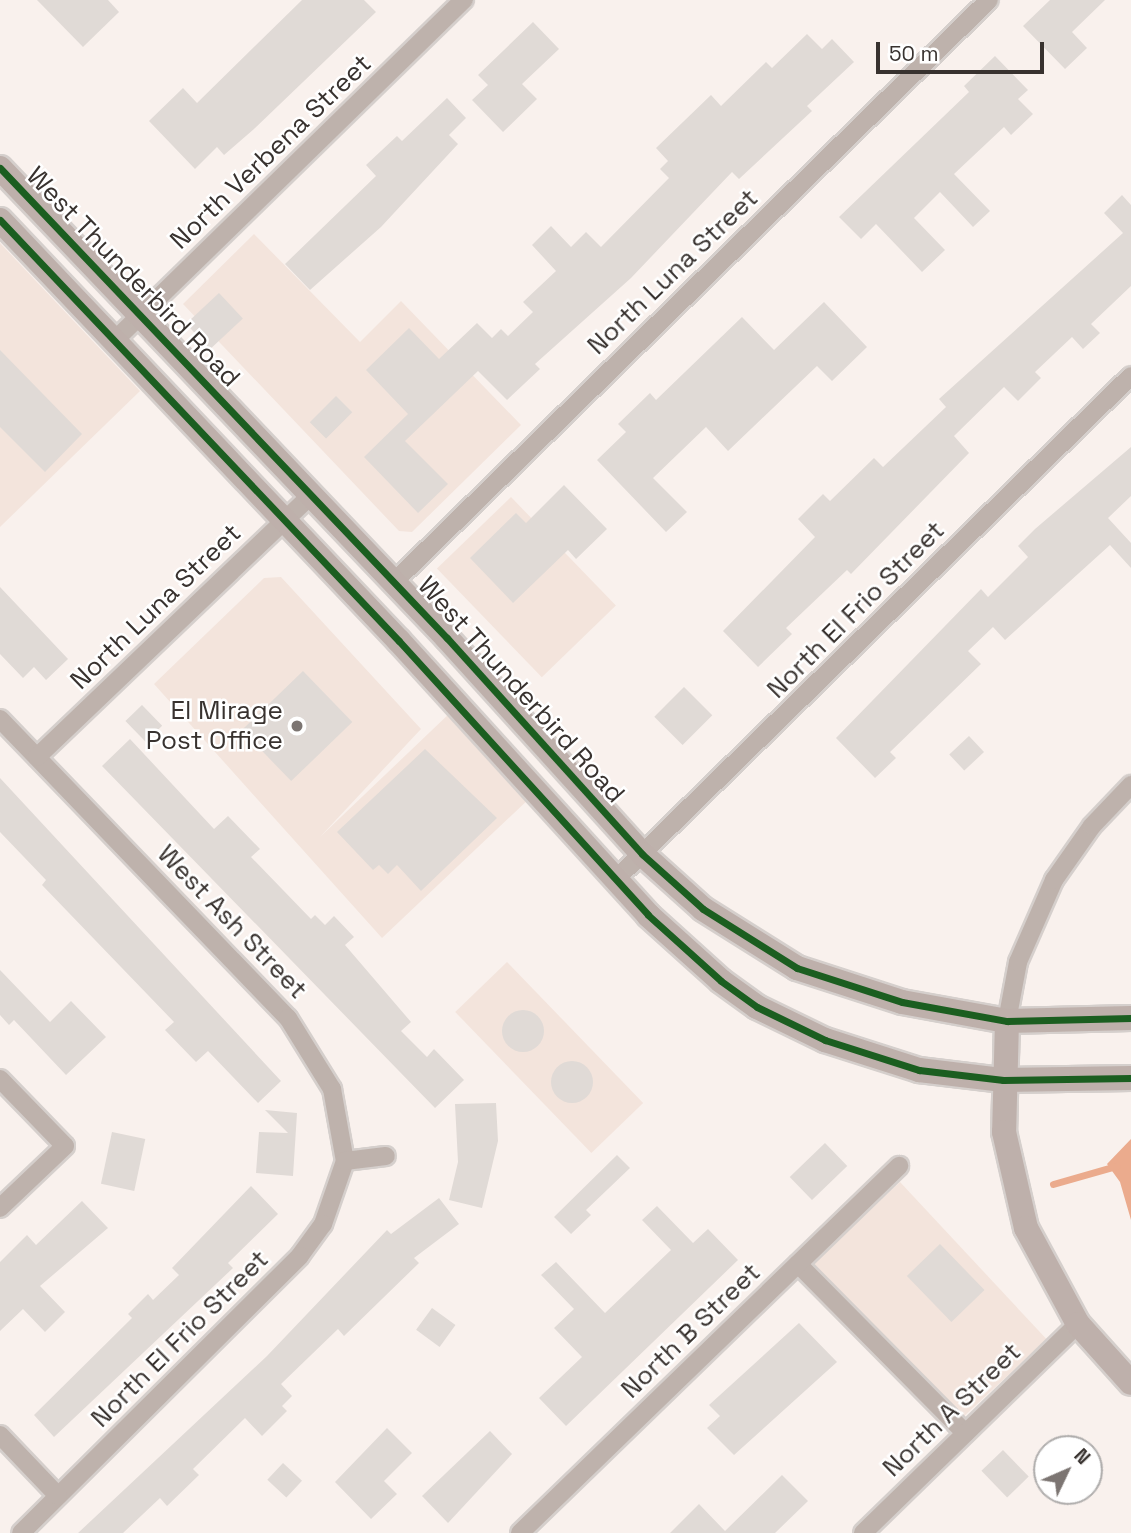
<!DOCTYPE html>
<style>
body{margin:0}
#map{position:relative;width:1131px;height:1533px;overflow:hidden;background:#f9f1ed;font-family:"Space Grotesk",sans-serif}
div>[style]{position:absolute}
.built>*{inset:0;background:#f3e4dc;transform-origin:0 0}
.water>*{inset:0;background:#ebab8d}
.stream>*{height:7px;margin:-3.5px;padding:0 3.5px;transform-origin:3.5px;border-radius:3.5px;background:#ebab8d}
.building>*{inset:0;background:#e0dad6;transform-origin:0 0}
.round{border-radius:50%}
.roads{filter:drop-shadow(2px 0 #d5cfcc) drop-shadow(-2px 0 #d5cfcc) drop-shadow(0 2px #d5cfcc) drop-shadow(0 -2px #d5cfcc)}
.street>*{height:18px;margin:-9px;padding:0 9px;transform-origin:9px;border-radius:9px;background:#beb2ac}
.secondary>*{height:24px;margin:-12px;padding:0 12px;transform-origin:12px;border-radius:12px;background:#beb0ab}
.cycleway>*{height:7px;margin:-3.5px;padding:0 3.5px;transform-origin:3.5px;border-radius:3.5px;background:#1b5e20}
.dots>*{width:19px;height:19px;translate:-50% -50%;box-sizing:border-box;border:4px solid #fff;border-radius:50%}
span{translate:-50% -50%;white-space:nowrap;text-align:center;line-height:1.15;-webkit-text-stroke:5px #fff;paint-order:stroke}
.street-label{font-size:26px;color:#38322f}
.poi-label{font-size:26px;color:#38322f}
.right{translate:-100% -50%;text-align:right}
.north{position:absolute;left:1033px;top:1435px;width:70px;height:70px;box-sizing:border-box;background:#fff;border:2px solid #afadac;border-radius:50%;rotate:46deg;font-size:19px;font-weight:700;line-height:28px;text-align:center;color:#38322f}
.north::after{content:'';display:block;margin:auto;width:24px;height:32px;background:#7c7572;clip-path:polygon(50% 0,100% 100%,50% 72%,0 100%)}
.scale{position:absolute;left:876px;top:42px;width:168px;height:32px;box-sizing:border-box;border:4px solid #38322f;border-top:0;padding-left:9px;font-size:21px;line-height:24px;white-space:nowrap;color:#38322f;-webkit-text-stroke:5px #fff;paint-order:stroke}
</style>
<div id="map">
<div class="built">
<div style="clip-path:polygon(254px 234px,360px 342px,401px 301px,521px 425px,412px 532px,399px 531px,183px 304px)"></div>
<div style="clip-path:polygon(0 243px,140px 391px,0 527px)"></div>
<div style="left:511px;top:497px;width:151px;height:103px;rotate:46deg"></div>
<div style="clip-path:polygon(281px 577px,421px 729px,320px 837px,452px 711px,531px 797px,382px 938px,154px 684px,264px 578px)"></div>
<div style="left:507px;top:962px;width:196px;height:72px;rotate:46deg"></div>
<div style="left:900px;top:1182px;width:215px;height:120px;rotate:47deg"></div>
</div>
<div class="water">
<div style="clip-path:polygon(1131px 1139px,1131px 1220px,1120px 1182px,1107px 1164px)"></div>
</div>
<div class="stream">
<div style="left:1053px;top:1184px;width:66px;rotate:-15.9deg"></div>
</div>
<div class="building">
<div style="clip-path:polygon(37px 0,108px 0,119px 12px,83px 47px)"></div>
<div style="clip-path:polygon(302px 0,364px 0,376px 12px,254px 129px,224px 155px,217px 147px,195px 169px,149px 121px,183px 88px,197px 103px)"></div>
<div style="clip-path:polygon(1050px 0,1105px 0,1072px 32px,1087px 48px,1065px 69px,1023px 26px)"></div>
<div style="clip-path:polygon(533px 22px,559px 49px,522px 84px,537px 99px,503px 132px,472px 100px,488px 85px,478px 75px)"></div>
<div style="clip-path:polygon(807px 34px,822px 49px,832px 39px,854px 62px,807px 106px,812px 111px,739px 179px,732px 172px,631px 278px,535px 364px,540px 369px,507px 400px,478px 371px,405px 441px,448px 484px,418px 513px,364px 457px,408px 414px,366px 370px,409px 328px,439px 359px,477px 323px,492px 338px,501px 329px,508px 336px,533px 312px,523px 302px,556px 271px,532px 245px,551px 226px,571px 247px,586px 232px,601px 247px,669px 178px,660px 169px,668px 161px,656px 148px,711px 95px,721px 106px,766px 62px,772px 68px)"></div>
<div style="clip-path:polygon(995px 56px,1028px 90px,1018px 99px,1033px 114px,1011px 135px,1004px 127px,954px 174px,990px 211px,973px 227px,940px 192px,914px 218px,945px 250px,922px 272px,876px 224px,861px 239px,839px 217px,969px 92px,964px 86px)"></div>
<div style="clip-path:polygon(447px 98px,466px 118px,449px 135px,458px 144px,381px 227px,310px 290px,285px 264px,376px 176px,366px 165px,397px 136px,402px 141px)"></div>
<div style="clip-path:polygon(1122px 195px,1131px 205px,1131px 286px,1091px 324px,1100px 333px,1083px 349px,1072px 337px,1035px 372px,1041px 378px,1018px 401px,1004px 387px,954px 436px,969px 453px,851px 574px,847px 570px,786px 628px,792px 634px,758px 667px,723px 631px,815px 537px,798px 519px,823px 494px,830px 501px,874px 458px,883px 467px,946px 407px,939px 399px,1123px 233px,1104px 213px)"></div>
<div style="left:219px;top:293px;width:35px;height:45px;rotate:47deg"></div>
<div style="clip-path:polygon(824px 302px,867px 347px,832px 381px,817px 366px,728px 451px,706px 427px,653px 478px,687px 512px,666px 532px,597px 460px,626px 432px,618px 424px,650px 393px,656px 400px,742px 317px,774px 350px)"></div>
<div style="clip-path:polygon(0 350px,82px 434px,45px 472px,0 427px)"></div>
<div style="left:336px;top:396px;width:23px;height:37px;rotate:45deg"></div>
<div style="clip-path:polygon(1131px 447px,1131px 496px,1108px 518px,1131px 543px,1131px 568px,1110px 545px,1005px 640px,993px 627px,968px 651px,981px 664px,890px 752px,896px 758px,875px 778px,836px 738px,981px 589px,988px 597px,1028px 557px,1018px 546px,1035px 529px)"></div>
<div style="clip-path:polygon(564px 485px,607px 529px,576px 559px,568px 550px,513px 603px,470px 558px,516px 513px,526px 523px)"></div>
<div style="clip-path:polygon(0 587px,68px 659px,46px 680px,34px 667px,23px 678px,0 654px)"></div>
<div style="left:303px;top:671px;width:71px;height:85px;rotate:46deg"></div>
<div style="left:684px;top:687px;width:40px;height:42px;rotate:45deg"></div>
<div style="left:142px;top:705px;width:29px;height:23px;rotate:46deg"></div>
<div style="left:969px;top:736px;width:22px;height:27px;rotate:47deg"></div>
<div style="clip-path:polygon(130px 739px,214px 829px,228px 816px,260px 849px,251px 857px,311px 919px,315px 915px,325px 925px,334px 916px,354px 937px,345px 945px,411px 1022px,401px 1031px,427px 1057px,434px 1049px,464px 1080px,435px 1108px,102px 766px)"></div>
<div style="clip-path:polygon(425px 749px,497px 818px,421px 891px,397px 865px,388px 874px,379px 865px,373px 870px,337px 832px)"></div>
<div style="clip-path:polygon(0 778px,281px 1081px,258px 1103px,208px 1051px,196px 1062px,165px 1030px,174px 1022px,42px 885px,46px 880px,0 832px)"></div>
<div style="clip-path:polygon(0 970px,50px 1022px,71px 1001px,106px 1037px,66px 1075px,14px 1020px,9px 1025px,0 1015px)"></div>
<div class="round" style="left:502px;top:1010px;width:42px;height:42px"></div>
<div class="round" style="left:551px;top:1061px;width:42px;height:42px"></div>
<div style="clip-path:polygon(496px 1103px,498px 1141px,482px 1208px,449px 1200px,458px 1162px,455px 1104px)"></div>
<div style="clip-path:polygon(265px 1110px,297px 1113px,293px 1176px,256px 1173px,259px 1132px,288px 1133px)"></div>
<div style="left:112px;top:1132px;width:34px;height:53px;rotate:12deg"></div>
<div style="left:825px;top:1143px;width:32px;height:49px;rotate:46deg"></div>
<div style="clip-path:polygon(617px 1155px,630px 1168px,586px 1210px,591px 1215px,571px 1234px,554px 1217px)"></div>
<div style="clip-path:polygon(251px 1186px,278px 1214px,228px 1263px,233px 1268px,54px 1437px,34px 1415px,132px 1318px,128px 1314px,148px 1294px,153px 1300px,179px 1275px,172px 1268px)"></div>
<div style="clip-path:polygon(439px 1198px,459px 1224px,414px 1258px,419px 1263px,344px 1336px,338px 1329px,281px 1384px,292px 1396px,282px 1406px,287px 1411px,262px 1436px,245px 1418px,193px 1469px,199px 1475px,167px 1506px,160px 1498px,123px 1533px,78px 1533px,267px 1356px,387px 1230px,391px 1234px)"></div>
<div style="clip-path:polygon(82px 1201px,108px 1228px,40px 1286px,65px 1312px,45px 1332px,23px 1309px,0 1331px,0 1262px,27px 1235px,36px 1245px)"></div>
<div style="clip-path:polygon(657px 1206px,693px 1243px,708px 1229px,738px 1260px,566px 1426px,539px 1398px,582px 1357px,554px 1328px,574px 1309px,541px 1275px,556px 1262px,605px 1313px,671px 1250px,642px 1220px)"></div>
<div style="left:940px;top:1244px;width:64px;height:46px;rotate:46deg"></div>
<div style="left:432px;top:1308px;width:29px;height:27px;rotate:36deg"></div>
<div style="clip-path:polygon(799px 1323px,837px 1362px,734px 1455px,707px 1428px,720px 1416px,709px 1405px)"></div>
<div style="clip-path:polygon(387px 1428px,412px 1453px,384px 1481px,397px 1494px,371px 1519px,335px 1482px)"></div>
<div style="clip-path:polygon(490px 1431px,512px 1454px,448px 1523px,422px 1496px)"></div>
<div style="left:1003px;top:1450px;width:37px;height:30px;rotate:46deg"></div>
<div style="left:283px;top:1463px;width:26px;height:23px;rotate:43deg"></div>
<div style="clip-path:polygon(782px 1475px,808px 1501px,775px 1533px,670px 1533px,699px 1504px,725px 1531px)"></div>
</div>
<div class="roads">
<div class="street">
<div style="left:114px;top:341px;width:489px;rotate:-44.3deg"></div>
<div style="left:394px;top:582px;width:832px;rotate:-44.37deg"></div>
<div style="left:0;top:719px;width:415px;rotate:46.1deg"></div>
<div style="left:288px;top:1018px;width:84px;rotate:58.2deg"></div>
<div style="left:332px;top:1089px;width:73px;rotate:79.8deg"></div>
<div style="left:345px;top:1161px;width:67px;rotate:109.2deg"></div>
<div style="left:323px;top:1224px;width:39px;rotate:126deg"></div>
<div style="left:300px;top:1256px;width:393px;rotate:135.2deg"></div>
<div style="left:37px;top:757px;width:379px;rotate:-43.7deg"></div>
<div style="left:615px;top:880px;width:721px;rotate:-44.33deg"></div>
<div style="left:1007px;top:1021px;width:60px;rotate:-79.4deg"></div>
<div style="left:1018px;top:962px;width:90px;rotate:-66.3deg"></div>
<div style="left:1054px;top:880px;width:66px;rotate:-54.9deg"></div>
<div style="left:1092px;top:826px;width:57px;rotate:-46.4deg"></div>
<div style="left:0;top:1079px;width:93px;rotate:45.9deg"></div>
<div style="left:65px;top:1146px;width:90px;rotate:136.4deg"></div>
<div style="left:345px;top:1161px;width:41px;rotate:-7deg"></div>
<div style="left:798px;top:1264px;width:238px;rotate:45.3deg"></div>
<div style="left:0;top:1435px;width:84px;rotate:46.4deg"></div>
<div style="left:520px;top:1533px;width:528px;rotate:-44.08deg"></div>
<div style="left:863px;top:1533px;width:300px;rotate:-44.2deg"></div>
</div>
<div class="secondary">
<div style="left:0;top:168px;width:649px;rotate:46.44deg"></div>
<div style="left:447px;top:638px;width:291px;rotate:47.9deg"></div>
<div style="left:642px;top:854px;width:82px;rotate:42deg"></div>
<div style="left:703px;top:909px;width:111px;rotate:32.1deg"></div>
<div style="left:797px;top:968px;width:110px;rotate:17.9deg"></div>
<div style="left:902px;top:1002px;width:107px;rotate:10.3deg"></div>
<div style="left:1007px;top:1021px;width:124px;rotate:-1.4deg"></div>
<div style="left:0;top:220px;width:580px;rotate:46.54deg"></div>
<div style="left:399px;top:641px;width:370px;rotate:47.7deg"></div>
<div style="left:648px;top:915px;width:98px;rotate:42.1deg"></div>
<div style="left:721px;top:981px;width:44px;rotate:35.8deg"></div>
<div style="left:757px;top:1007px;width:76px;rotate:25.9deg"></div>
<div style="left:825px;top:1040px;width:99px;rotate:17.7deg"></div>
<div style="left:919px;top:1070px;width:85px;rotate:6.8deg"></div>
<div style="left:1003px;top:1080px;width:128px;rotate:-0.9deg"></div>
<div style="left:1007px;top:1021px;width:111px;rotate:91.5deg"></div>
<div style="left:1004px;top:1132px;width:98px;rotate:77.1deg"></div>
<div style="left:1026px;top:1228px;width:109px;rotate:61.6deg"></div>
<div style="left:1078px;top:1324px;width:79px;rotate:48.1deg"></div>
</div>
</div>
<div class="cycleway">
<div style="left:0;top:168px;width:649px;rotate:46.44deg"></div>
<div style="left:447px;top:638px;width:291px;rotate:47.9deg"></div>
<div style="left:642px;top:854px;width:82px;rotate:42deg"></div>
<div style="left:703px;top:909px;width:111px;rotate:32.1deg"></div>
<div style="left:797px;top:968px;width:110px;rotate:17.9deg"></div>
<div style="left:902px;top:1002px;width:107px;rotate:10.3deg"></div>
<div style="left:1007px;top:1021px;width:124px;rotate:-1.4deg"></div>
<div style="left:0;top:220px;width:580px;rotate:46.54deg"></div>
<div style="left:399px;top:641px;width:370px;rotate:47.7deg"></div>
<div style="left:648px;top:915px;width:98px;rotate:42.1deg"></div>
<div style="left:721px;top:981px;width:44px;rotate:35.8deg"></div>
<div style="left:757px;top:1007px;width:76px;rotate:25.9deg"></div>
<div style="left:825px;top:1040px;width:99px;rotate:17.7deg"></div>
<div style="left:919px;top:1070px;width:85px;rotate:6.8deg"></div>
<div style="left:1003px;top:1080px;width:128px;rotate:-0.9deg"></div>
</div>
<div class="dots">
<div style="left:297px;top:726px;background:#7c7572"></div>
</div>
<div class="street-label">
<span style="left:271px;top:152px;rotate:-44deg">North Verbena Street</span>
<span style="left:673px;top:272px;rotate:-44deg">North Luna Street</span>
<span style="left:133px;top:277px;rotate:46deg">West Thunderbird Road</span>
<span style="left:156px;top:607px;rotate:-44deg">North Luna Street</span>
<span style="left:856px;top:610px;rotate:-45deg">North El Frio Street</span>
<span style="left:521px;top:690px;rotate:48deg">West Thunderbird Road</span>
<span style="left:232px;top:922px;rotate:46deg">West Ash Street</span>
<span style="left:691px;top:1331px;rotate:-44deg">North B Street</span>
<span style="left:180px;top:1339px;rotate:-45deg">North El Frio Street</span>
<span style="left:952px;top:1410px;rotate:-44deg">North A Street</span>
</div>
<div class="poi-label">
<span class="right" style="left:283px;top:726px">El Mirage<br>Post Office</span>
</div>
<div class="north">N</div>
<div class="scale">50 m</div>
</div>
